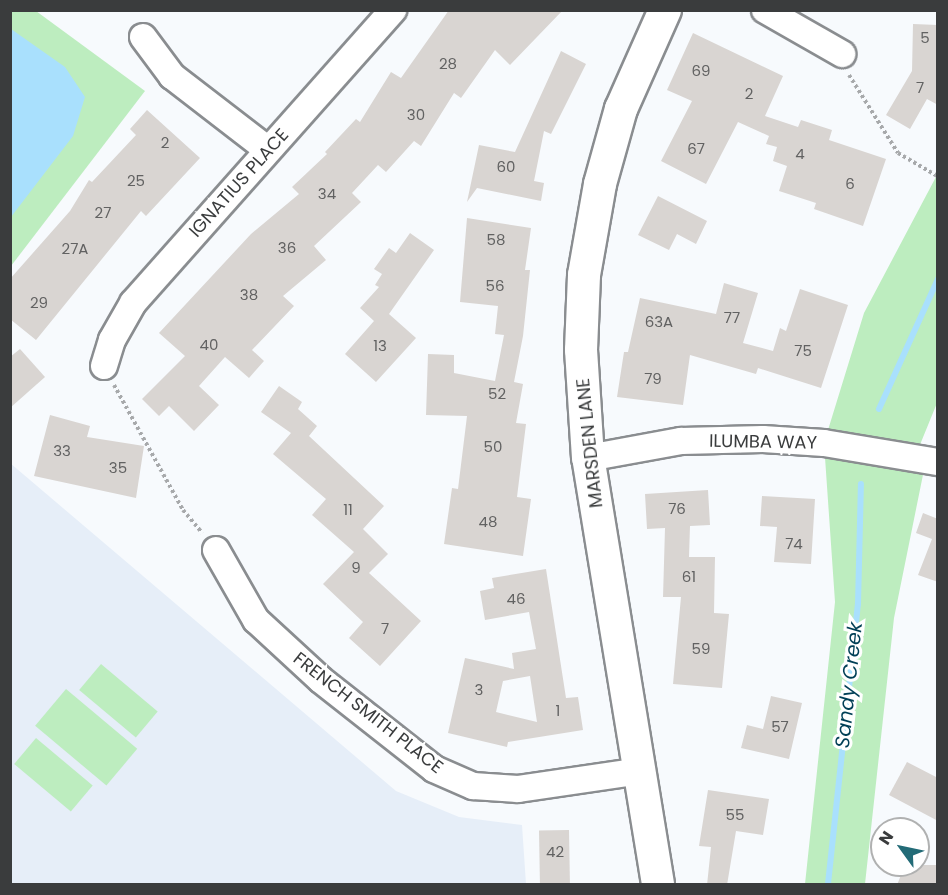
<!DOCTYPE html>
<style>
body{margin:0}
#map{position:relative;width:948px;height:895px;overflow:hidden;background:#f7fafd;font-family:Poppins,sans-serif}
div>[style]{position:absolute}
.built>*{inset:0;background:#e6eef8}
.green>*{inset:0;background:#bdedbf;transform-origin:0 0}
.water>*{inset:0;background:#a9e0fd}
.stream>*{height:6px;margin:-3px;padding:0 3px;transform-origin:3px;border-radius:3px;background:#a9e0fd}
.building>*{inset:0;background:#d9d5d2;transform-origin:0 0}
.path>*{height:4px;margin-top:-2px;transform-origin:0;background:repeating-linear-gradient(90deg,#a7a9ab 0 3px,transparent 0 6px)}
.roads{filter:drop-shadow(2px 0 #8a8d90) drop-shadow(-2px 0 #8a8d90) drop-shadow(0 2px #8a8d90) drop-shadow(0 -2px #8a8d90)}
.minor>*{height:26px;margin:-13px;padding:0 13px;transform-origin:13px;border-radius:13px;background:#fff}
.major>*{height:32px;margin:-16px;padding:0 16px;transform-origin:16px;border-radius:16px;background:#fff}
span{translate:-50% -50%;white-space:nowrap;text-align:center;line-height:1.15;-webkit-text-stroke:6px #fff;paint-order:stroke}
.number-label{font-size:15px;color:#626262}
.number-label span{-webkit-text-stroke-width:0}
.street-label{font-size:18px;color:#3a3c3d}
.water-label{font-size:20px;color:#003f56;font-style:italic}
.frame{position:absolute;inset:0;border:12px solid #3a3c3d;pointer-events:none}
.north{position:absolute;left:870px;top:817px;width:60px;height:60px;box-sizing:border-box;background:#fff;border:2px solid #b0b1b1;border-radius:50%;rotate:303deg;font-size:16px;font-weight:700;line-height:24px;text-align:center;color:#3a3c3d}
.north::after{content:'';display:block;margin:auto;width:21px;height:27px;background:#236b77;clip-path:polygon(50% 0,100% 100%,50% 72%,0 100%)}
</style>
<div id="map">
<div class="built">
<div style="clip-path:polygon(10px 463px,396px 791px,459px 817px,522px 825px,526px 884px,11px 884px)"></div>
</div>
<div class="green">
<div style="clip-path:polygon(11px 11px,36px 11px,145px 91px,11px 266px)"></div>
<div style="clip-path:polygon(937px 175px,937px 403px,915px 457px,926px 460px,894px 618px,865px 884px,805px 884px,835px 602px,824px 443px,864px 313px)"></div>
<div style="left:101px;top:664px;width:74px;height:34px;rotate:40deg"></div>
<div style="left:66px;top:689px;width:93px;height:48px;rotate:40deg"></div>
<div style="left:36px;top:738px;width:74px;height:34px;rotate:40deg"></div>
</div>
<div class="water">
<div style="clip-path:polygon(11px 29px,65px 67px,85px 97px,73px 136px,11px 217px)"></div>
</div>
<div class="stream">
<div style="left:879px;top:409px;width:143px;rotate:-65.6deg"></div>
<div style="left:828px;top:884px;width:282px;rotate:-83.9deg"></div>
<div style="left:858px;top:604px;width:120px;rotate:-88.6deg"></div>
</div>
<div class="building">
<div style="clip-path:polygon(449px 10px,563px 10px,510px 65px,495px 50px,461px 98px,454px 93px,421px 146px,414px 141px,386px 172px,378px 165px,352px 193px,361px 202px,314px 246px,326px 260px,283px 296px,294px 306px,252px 350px,264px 361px,249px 378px,225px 357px,199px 386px,219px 405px,194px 431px,169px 406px,159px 416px,142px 399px,185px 356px,159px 333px,251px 234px,299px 194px,292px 187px,327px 154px,325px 152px,356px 119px,360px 122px,391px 72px,401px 78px)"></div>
<div style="clip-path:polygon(913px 24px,938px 25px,938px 105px,927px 99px,910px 129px,886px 115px,912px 71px)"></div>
<div style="clip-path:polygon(693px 33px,783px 76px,765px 116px,798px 127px,801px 120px,832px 130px,829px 140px,886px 159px,863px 226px,814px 209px,816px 203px,779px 191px,787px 166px,773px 161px,777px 147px,766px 144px,769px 136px,738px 122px,706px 184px,661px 161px,692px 101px,667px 90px)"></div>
<div style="clip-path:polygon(561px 51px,586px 64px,551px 134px,544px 131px,534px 181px,544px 183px,541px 201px,477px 188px,467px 202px,479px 145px,515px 152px)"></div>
<div style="clip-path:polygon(147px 110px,200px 158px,146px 216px,141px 211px,36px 340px,10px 319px,10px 279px,70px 211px,89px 180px,92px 182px,136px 135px,130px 129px)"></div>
<div style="clip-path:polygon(658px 196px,707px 221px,696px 244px,677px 234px,669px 250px,638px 235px)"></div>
<div style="clip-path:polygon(467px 218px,531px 228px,525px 270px,530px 270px,523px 336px,514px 382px,523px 384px,516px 423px,526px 424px,517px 497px,531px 499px,523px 556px,444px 544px,452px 488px,458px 489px,467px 416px,426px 415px,428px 354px,454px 355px,454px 373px,495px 381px,504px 335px,495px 334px,498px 306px,460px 302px)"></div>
<div style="clip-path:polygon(410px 233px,434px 250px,389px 314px,416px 338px,376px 382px,345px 354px,374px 321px,360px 308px,379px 287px,375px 285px,382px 274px,374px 269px,389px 248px,396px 253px)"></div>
<div style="clip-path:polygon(724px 283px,758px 293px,743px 343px,773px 351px,780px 328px,786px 331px,800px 289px,848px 305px,821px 388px,758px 368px,756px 374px,690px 355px,683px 405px,617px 397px,624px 352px,628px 352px,640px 298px,716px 314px)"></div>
<div style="clip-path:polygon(20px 349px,45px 377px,10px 408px,10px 357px)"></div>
<div style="clip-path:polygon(279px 386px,302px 402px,298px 409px,317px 426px,309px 436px,384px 506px,363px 529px,388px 554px,369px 573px,421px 621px,380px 666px,349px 638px,363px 622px,323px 584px,354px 552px,312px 515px,326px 499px,273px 454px,291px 433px,261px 412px)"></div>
<div style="clip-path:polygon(50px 415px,90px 426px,87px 437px,144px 446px,136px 498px,34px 476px)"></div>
<div style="clip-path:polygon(708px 490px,710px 525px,690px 526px,689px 557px,715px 557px,714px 613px,729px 614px,722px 688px,673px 684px,681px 597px,663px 597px,665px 528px,647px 529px,645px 494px)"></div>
<div style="clip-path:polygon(762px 496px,815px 499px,811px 564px,774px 562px,777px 527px,760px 526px)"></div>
<div style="clip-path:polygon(923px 513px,938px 519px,938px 582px,918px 575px,932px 539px,916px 533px)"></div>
<div style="clip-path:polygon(evenodd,546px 569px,566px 698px,578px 697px,583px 730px,508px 742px,507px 747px,448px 733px,465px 658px,514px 669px,512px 653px,536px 649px,529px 612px,485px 620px,480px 591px,494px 588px,492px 578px,546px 569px,530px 676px,537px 722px,496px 712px,503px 681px,530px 676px)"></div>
<div style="clip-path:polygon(771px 696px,802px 703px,789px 759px,741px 748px,747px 725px,763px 729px)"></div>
<div style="clip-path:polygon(907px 762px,938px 778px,938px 821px,889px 795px)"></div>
<div style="clip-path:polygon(708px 790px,769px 799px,763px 835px,736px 831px,727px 885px,707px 885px,711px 847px,699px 846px)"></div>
<div style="left:569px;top:830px;width:55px;height:30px;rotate:89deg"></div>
<div style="clip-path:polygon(905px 865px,938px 865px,938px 885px,897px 885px)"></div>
</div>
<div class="path">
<div style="left:849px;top:75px;width:92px;rotate:57.9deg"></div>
<div style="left:898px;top:153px;width:45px;rotate:30.5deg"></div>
<div style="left:114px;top:385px;width:143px;rotate:61.1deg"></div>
<div style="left:183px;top:510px;width:30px;rotate:50deg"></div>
</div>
<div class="roads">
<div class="minor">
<div style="left:765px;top:10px;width:89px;rotate:29.7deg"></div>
<div style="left:143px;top:37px;width:49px;rotate:53.4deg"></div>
<div style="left:172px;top:76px;width:121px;rotate:37.6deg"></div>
<div style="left:104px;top:366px;width:27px;rotate:-73deg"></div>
<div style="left:112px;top:340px;width:43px;rotate:-60.4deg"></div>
<div style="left:133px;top:303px;width:392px;rotate:-48.4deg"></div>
<div style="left:588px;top:458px;width:95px;rotate:-10.4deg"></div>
<div style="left:681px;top:441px;width:82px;rotate:-1.4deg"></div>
<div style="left:763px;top:439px;width:61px;rotate:3.8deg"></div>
<div style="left:824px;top:443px;width:116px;rotate:9.5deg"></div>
<div style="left:216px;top:550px;width:81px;rotate:60.3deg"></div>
<div style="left:256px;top:620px;width:88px;rotate:42.7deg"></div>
<div style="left:321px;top:680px;width:144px;rotate:38.2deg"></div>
<div style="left:434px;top:769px;width:43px;rotate:23.6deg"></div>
<div style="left:473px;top:786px;width:45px;rotate:3.8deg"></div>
<div style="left:518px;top:789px;width:124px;rotate:-8.3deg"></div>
</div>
<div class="major">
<div style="left:658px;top:884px;width:432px;rotate:-99.3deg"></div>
<div style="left:588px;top:458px;width:108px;rotate:-93.7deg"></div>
<div style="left:581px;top:350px;width:75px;rotate:-87.7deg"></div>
<div style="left:584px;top:275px;width:92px;rotate:-80deg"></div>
<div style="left:600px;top:184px;width:78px;rotate:-74.4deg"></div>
<div style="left:621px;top:109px;width:108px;rotate:-66deg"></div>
</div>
</div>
<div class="number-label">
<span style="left:925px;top:38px">5</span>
<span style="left:448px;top:64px">28</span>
<span style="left:701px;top:71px">69</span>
<span style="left:920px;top:88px">7</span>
<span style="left:749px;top:94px">2</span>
<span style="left:416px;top:115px">30</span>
<span style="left:165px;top:143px">2</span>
<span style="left:696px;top:149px">67</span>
<span style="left:800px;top:154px">4</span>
<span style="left:506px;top:167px">60</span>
<span style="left:136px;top:181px">25</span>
<span style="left:850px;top:184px">6</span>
<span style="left:327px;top:194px">34</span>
<span style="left:103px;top:213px">27</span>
<span style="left:496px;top:240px">58</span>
<span style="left:287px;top:248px">36</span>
<span style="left:75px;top:249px">27A</span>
<span style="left:495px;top:286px">56</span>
<span style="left:249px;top:295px">38</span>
<span style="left:39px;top:303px">29</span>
<span style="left:732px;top:318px">77</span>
<span style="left:659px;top:322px">63A</span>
<span style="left:209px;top:345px">40</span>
<span style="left:380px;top:346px">13</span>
<span style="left:803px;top:351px">75</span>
<span style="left:653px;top:379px">79</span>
<span style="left:497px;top:394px">52</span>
<span style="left:493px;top:447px">50</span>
<span style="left:62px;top:451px">33</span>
<span style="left:118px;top:468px">35</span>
<span style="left:677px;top:509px">76</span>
<span style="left:348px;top:510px">11</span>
<span style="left:488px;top:522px">48</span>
<span style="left:794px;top:544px">74</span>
<span style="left:356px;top:568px">9</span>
<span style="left:689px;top:577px">61</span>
<span style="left:516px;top:599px">46</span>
<span style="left:385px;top:629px">7</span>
<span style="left:701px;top:649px">59</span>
<span style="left:479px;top:690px">3</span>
<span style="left:558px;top:711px">1</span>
<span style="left:780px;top:727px">57</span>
<span style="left:735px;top:815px">55</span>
<span style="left:555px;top:852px">42</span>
</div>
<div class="street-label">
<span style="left:239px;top:183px;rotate:-48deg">IGNATIUS PLACE</span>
<span style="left:763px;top:442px;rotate:1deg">ILUMBA WAY</span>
<span style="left:590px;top:443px;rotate:-96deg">MARSDEN LANE</span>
<span style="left:368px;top:713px;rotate:38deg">FRENCH SMITH PLACE</span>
</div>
<div class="water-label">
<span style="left:849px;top:685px;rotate:-84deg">Sandy Creek</span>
</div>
<div class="frame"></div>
<div class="north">N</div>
</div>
